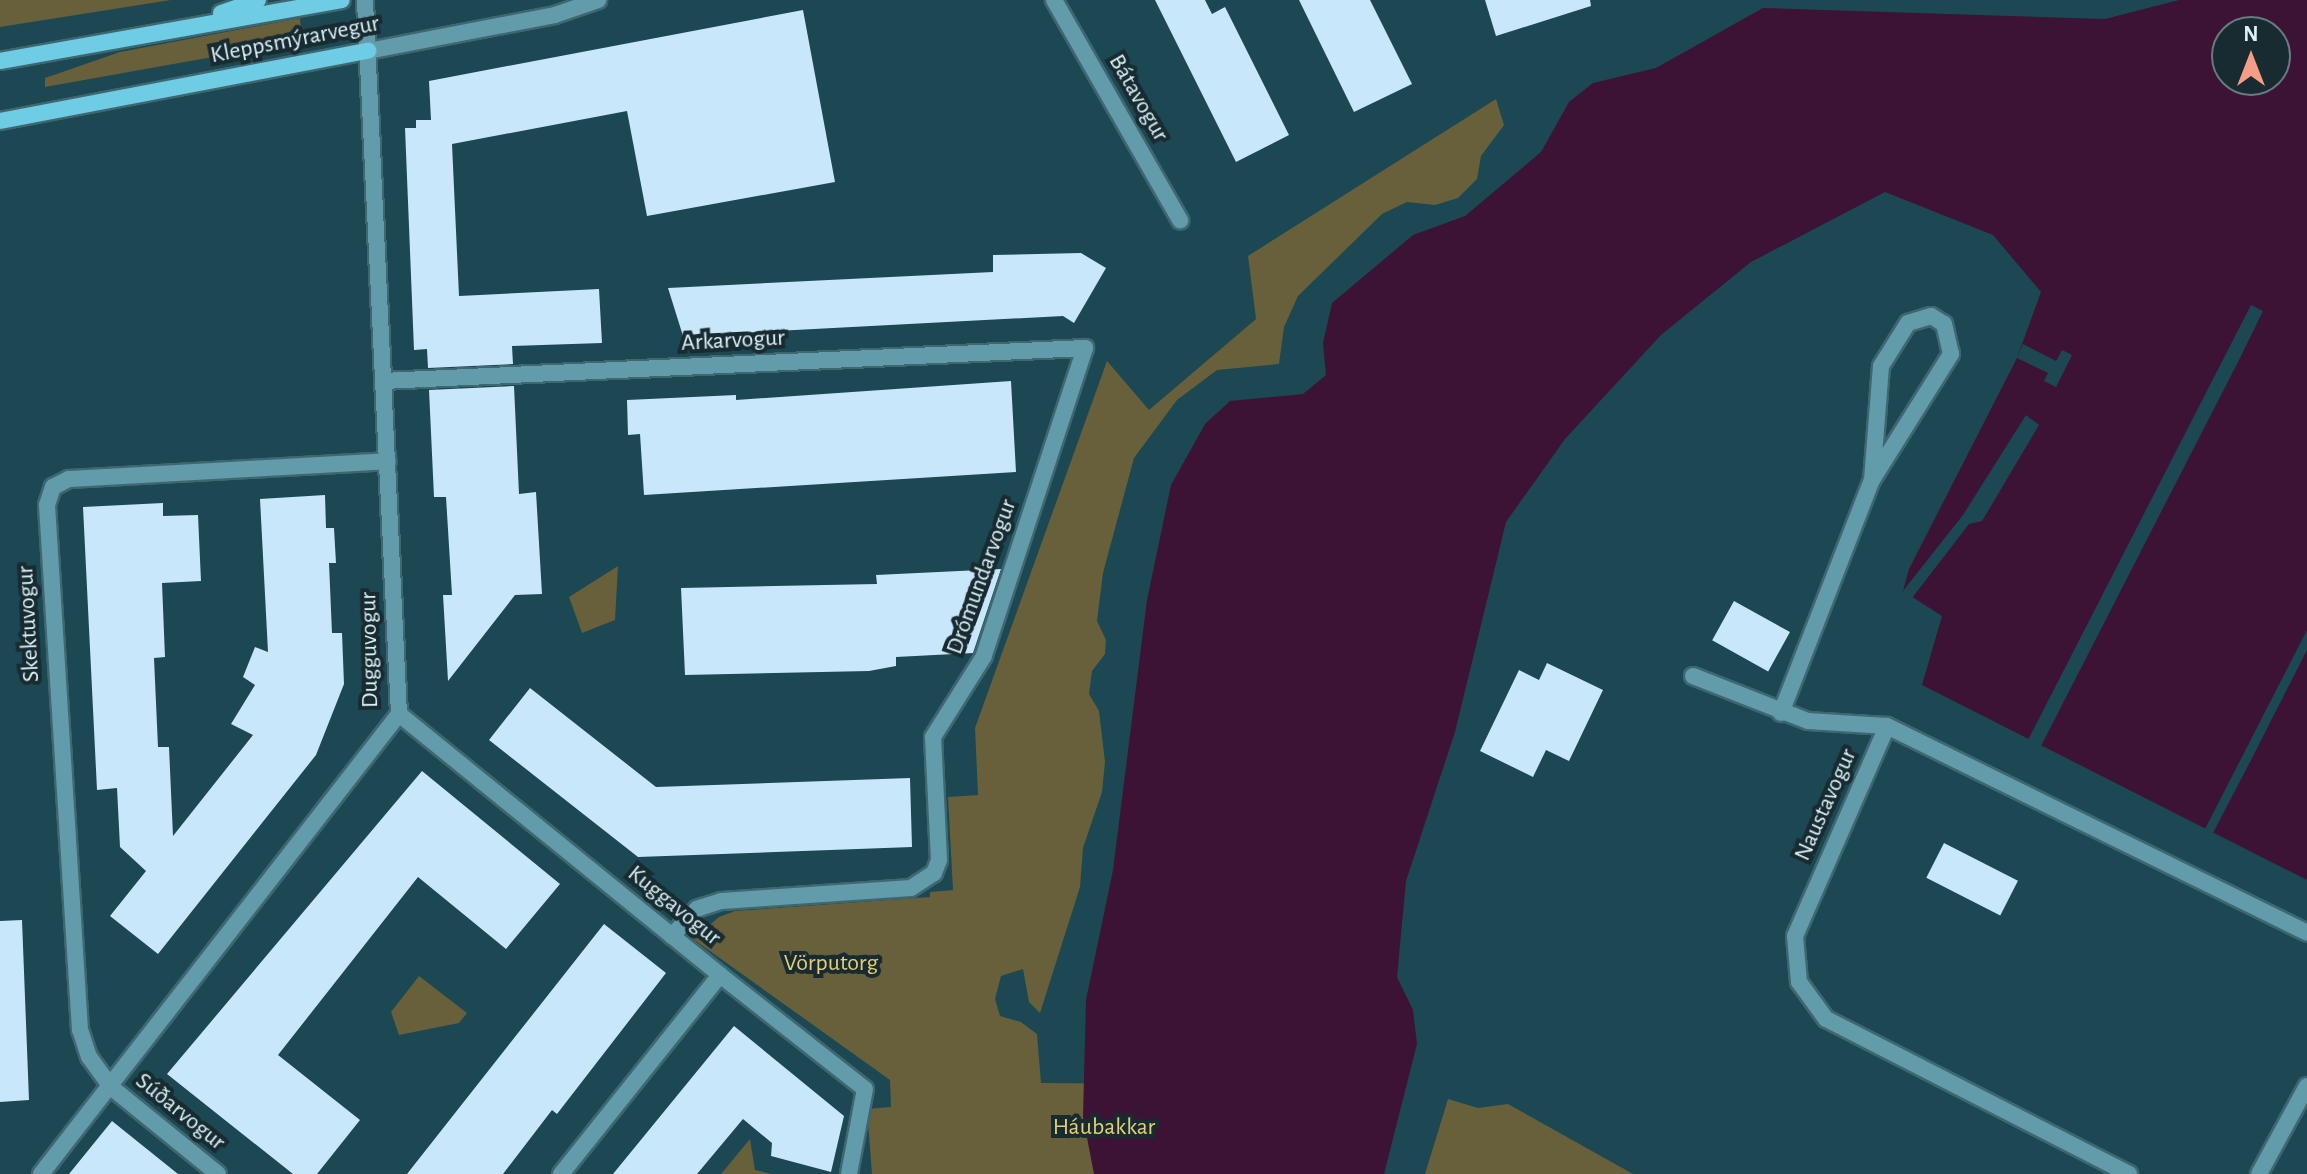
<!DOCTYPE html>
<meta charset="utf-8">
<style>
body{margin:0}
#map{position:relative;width:2307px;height:1174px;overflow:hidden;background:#1b4852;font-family:"Alegreya Sans",sans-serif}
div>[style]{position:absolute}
.green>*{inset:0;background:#685f3b}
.water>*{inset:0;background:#3d1335}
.pier>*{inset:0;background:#1b4852}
.building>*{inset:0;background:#c9e7fa;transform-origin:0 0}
.roads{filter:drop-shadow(2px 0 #3e6770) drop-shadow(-2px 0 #3e6770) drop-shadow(0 2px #3e6770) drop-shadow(0 -2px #3e6770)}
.street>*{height:16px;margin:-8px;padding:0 8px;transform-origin:8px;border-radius:8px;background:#629ba9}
.secondary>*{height:16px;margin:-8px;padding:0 8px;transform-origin:8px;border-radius:8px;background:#6ecde4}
span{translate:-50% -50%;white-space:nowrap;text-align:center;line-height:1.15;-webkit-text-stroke:8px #182b30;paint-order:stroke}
.street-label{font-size:24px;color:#dbf2f8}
.park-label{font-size:24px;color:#e4ce77}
.north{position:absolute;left:2211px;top:16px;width:80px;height:80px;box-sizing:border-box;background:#182b30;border:2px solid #667b80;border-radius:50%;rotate:0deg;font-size:22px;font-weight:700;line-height:32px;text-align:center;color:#dbf2f8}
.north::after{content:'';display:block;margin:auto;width:28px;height:36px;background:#f49e87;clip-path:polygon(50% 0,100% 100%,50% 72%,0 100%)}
</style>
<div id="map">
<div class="green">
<div style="clip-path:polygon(0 0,171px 0,0 27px)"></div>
<div style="clip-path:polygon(300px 18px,302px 41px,45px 87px,45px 78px,120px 52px)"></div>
<div style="clip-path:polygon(1496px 99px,1504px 125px,1481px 156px,1477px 179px,1458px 198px,1435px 205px,1407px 202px,1382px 214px,1298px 296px,1284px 327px,1279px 364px,1217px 370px,1177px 400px,1134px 458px,1103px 573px,1097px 621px,1106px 640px,1105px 654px,1092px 671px,1089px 694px,1099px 711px,1105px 762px,1102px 792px,1083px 848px,1080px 887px,1040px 1013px,1029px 1002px,1023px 969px,1001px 976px,995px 999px,1000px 1016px,1021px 1022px,1037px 1034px,1041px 1083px,1303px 1085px,1267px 1174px,872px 1174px,867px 1109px,891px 1107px,890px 1080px,693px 939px,719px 917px,735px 911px,930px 897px,930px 892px,953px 890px,948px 797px,978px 795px,975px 728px,1107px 361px,1149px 410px,1256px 319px,1248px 256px)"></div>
<div style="clip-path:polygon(618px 566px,615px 620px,582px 633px,569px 597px)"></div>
<div style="clip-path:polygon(419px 976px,467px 1013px,459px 1023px,399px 1035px,391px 1012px)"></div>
<div style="clip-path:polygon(1448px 1099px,1478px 1108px,1508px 1104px,1633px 1174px,1425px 1174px)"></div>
<div style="clip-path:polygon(750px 1139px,755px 1170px,772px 1174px,721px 1174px)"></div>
</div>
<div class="water">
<div style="clip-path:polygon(evenodd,2179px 0,2307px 0,2307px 880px,1922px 685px,1942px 616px,1903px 591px,1909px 569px,2017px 358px,2041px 292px,1993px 235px,1885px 192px,1751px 262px,1661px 335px,1565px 439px,1506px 522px,1455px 732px,1406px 881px,1397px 977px,1413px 1010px,1417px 1044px,1384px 1174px,1094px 1174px,1083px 1117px,1086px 1000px,1113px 870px,1147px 600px,1171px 485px,1205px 424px,1230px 401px,1303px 394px,1326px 375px,1323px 343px,1332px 303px,1413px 235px,1465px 216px,1541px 152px,1569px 102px,1593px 83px,1656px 68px,1763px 8px,2105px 19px,2179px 0,2227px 32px,2275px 32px,2275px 80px,2227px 80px,2227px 32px)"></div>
</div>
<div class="pier">
<div style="clip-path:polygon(2251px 305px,2263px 311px,2239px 360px,2041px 746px,2028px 740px)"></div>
<div style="clip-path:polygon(2023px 344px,2056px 361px,2062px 350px,2072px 355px,2056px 387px,2044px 381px,2048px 373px,2017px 358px)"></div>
<div style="clip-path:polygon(2026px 415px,2039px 425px,1982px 521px,1969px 524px,1912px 598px,1903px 591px,1963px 515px)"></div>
<div style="clip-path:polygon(2307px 630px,2307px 650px,2251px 760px,2213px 833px,2205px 829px)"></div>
</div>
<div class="building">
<div style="clip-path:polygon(1155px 0,1205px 0,1212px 14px,1225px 7px,1289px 135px,1236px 162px)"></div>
<div style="clip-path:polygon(1299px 0,1370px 0,1412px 84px,1354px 112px)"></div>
<div style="clip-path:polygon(1485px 0,1590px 0,1591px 6px,1496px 36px)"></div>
<div style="clip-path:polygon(803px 10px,835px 182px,647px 216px,627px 111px,452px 144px,459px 296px,599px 289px,602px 343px,512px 346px,513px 364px,428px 368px,427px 349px,414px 350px,405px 128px,416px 128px,416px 120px,431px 120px,429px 81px)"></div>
<div style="clip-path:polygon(1081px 253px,1106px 268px,1074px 323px,1063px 316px,683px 336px,668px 288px,993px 272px,993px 255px)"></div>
<div style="clip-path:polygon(1011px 381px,1016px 472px,644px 495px,640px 434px,628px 435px,627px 400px,736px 395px,736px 400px)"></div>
<div style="clip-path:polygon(514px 386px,519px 494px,536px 492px,542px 594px,515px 595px,448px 681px,443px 595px,452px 595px,446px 497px,434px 497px,429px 390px)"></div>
<div style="clip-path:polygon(325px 495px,326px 528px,334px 528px,336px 563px,329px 563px,332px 633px,342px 633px,344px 684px,316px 755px,158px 954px,110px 916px,146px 871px,120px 847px,117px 788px,97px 790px,83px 507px,163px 503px,163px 516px,198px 515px,201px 581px,162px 583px,165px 657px,154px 658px,158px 747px,169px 747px,173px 836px,253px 735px,231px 724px,255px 685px,243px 677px,255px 647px,268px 652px,260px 499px)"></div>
<div style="clip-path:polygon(1001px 569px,973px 653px,896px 657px,896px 666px,869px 671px,685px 675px,681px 588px,877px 584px,876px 575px)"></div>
<div style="left:1734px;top:601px;width:64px;height:45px;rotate:29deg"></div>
<div style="clip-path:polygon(1547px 663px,1603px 690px,1569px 761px,1546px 750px,1533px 777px,1480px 751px,1519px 670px,1539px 680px)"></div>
<div style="clip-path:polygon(530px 688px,656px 787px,910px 778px,912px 847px,638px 857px,489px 740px)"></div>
<div style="clip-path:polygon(422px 771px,560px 884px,506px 949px,418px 877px,278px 1055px,360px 1120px,317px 1174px,293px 1174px,167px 1074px)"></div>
<div style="left:1944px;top:843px;width:83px;height:39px;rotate:27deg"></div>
<div style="clip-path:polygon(22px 920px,29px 1100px,0 1102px,0 921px)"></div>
<div style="clip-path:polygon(604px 924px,666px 973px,557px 1114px,552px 1110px,503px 1174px,407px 1174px)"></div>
<div style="clip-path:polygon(734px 1026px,844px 1116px,831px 1172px,771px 1156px,772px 1143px,743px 1119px,697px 1174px,613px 1174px)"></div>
<div style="clip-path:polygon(112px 1121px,178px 1174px,69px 1174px)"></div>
</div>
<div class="roads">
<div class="street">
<div style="left:1054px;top:0;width:254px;rotate:60.2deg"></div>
<div style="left:368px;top:51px;width:190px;rotate:-10.9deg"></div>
<div style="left:555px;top:15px;width:46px;rotate:-19.2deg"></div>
<div style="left:383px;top:381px;width:703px;rotate:-2.69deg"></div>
<div style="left:1085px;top:348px;width:324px;rotate:108.2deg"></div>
<div style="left:984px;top:656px;width:96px;rotate:122.2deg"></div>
<div style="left:933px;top:737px;width:123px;rotate:87.2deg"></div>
<div style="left:939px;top:860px;width:14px;rotate:111deg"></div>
<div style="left:934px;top:873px;width:27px;rotate:147deg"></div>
<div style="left:911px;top:888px;width:190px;rotate:176.1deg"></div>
<div style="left:721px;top:901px;width:25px;rotate:162deg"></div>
<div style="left:697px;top:909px;width:37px;rotate:133deg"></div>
<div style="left:1693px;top:676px;width:123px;rotate:21.4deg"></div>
<div style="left:1808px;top:721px;width:79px;rotate:3.6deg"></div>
<div style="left:1781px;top:713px;width:250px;rotate:-68.7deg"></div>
<div style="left:1872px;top:480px;width:149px;rotate:-57.9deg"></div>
<div style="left:1951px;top:354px;width:31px;rotate:-103deg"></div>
<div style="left:1944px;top:324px;width:15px;rotate:-148deg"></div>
<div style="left:1931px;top:316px;width:24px;rotate:163deg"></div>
<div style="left:1908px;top:323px;width:51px;rotate:122.1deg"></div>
<div style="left:1881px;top:366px;width:114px;rotate:94.5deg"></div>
<div style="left:399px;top:714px;width:414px;rotate:39.1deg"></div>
<div style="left:720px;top:975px;width:255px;rotate:128.6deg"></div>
<div style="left:720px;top:975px;width:184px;rotate:38.2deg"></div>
<div style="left:865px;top:1089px;width:86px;rotate:100.7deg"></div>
<div style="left:41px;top:1174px;width:583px;rotate:-52.11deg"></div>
<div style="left:399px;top:714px;width:715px;rotate:-92.73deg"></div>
<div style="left:218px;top:1174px;width:138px;rotate:-140.9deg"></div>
<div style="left:111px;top:1087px;width:37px;rotate:-126deg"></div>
<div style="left:89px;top:1057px;width:28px;rotate:-108deg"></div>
<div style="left:80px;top:1030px;width:526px;rotate:-93.6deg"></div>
<div style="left:47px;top:505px;width:19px;rotate:-72deg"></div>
<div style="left:53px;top:487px;width:18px;rotate:-27deg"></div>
<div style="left:69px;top:479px;width:319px;rotate:-3.2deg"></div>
<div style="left:2129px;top:1174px;width:340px;rotate:-152.9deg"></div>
<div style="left:1826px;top:1019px;width:46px;rotate:-126.1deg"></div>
<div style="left:1799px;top:982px;width:46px;rotate:-95deg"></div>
<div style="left:1795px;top:936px;width:229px;rotate:-66.3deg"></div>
<div style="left:1887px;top:726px;width:468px;rotate:26.2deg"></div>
<div style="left:2259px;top:1174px;width:100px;rotate:-61.4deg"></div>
</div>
<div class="secondary">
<div style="left:221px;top:13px;width:39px;rotate:-19deg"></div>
<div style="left:0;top:61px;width:347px;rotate:-10.1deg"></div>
<div style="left:0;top:121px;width:375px;rotate:-10.8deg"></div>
</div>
</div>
<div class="street-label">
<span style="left:295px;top:40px;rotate:-11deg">Kleppsmýrarvegur</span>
<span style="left:1138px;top:98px;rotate:60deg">Bátavogur</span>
<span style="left:733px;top:341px;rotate:-3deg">Arkarvogur</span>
<span style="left:982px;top:577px;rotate:-70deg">Drómundarvogur</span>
<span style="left:29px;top:624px;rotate:-93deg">Skektuvogur</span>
<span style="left:370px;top:650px;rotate:-91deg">Dugguvogur</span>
<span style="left:1826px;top:805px;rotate:-66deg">Naustavogur</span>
<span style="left:674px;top:906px;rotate:39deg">Kuggavogur</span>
<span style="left:180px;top:1112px;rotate:39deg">Súðarvogur</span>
</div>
<div class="park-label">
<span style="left:831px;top:964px">Vörputorg</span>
<span style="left:1104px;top:1128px">Háubakkar</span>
</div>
<div class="north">N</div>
</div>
